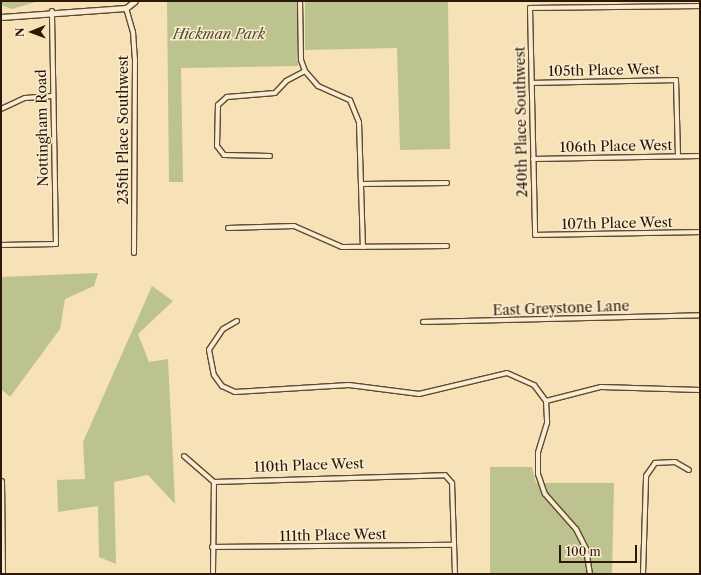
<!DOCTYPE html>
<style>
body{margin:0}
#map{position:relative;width:701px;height:575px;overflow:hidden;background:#f7e1b7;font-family:"Libre Caslon Text",serif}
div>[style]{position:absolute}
.green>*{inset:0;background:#bcc38f}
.roads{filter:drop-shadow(1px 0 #5e4a33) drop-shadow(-1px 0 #5e4a33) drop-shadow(0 1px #5e4a33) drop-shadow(0 -1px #5e4a33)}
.minor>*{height:4px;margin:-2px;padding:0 2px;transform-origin:2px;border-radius:2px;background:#faecd0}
.tertiary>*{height:5px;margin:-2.5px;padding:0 2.5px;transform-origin:2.5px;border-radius:2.5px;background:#faecd0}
span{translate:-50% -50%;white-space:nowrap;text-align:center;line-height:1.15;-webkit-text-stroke:3px #faecd0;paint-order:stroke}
.park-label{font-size:14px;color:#564b30;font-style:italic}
.street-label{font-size:14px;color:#2b1807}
.frame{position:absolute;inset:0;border:2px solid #2b1807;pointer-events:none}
.north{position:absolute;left:12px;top:12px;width:40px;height:40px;-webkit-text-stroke:3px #faecd0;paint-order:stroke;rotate:269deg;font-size:11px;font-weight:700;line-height:16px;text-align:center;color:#2b1807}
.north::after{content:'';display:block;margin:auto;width:14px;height:18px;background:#2b1807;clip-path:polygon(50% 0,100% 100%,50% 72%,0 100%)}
.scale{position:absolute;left:559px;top:545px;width:78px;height:18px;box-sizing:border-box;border:2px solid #2b1807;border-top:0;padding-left:5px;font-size:12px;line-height:14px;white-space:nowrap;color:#2b1807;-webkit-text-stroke:3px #faecd0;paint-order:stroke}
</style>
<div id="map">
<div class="green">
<div style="clip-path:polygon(1px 1px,39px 1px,12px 9px,1px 5px)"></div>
<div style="clip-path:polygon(167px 1px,297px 1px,298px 66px,181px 68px,183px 182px,169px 182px)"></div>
<div style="clip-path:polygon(305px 1px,448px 1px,450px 149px,400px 150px,397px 48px,305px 50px)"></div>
<div style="clip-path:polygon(98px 273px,94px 286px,65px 299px,60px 329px,10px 397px,1px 389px,1px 277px)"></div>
<div style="clip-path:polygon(152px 286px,173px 301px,138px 334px,149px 362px,168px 359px,175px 504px,148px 475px,114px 482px,116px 564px,99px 557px,98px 506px,58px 512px,57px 480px,85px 479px,83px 442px)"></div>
<div style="clip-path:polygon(490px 467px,532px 467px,536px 483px,614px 483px,612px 574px,490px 574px)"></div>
</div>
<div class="roads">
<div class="minor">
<div style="left:300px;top:1px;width:59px;rotate:89deg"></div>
<div style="left:301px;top:60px;width:12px;rotate:70deg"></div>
<div style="left:305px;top:71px;width:20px;rotate:49deg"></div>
<div style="left:318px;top:86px;width:35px;rotate:24deg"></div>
<div style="left:350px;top:100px;width:24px;rotate:68deg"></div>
<div style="left:359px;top:122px;width:125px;rotate:88.2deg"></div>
<div style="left:700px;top:6px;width:170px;rotate:179.3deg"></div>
<div style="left:530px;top:8px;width:227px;rotate:88.7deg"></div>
<div style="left:535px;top:235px;width:165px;rotate:-1deg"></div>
<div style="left:126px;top:8px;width:25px;rotate:74deg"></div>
<div style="left:133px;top:32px;width:27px;rotate:86deg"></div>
<div style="left:135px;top:59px;width:194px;rotate:90.3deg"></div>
<div style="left:532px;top:83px;width:144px;rotate:-1.2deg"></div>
<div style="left:676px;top:80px;width:76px;rotate:88.5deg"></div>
<div style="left:1px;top:109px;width:26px;rotate:-25deg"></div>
<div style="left:25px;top:98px;width:27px;rotate:-4deg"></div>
<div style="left:270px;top:156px;width:46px;rotate:-178.8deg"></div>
<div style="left:224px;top:155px;width:11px;rotate:-128deg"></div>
<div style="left:217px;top:146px;width:41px;rotate:-88.6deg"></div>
<div style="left:218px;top:105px;width:12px;rotate:-42deg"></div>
<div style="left:227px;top:97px;width:48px;rotate:-4.8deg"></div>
<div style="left:275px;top:93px;width:16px;rotate:-47deg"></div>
<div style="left:286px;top:81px;width:21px;rotate:-28deg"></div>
<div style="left:533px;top:159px;width:167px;rotate:-1deg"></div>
<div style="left:361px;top:184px;width:86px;rotate:-0.7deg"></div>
<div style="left:228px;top:228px;width:66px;rotate:-1.7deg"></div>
<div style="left:294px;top:226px;width:52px;rotate:23.6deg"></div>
<div style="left:342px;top:247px;width:105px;rotate:-0.5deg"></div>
<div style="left:1px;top:245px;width:55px;rotate:-1deg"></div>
<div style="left:56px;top:244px;width:233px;rotate:-91deg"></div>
<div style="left:237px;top:321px;width:16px;rotate:150deg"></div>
<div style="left:223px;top:329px;width:25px;rotate:124deg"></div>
<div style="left:209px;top:350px;width:25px;rotate:79deg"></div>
<div style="left:214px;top:375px;width:14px;rotate:54deg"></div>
<div style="left:222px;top:386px;width:14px;rotate:25deg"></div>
<div style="left:235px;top:392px;width:114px;rotate:-3.5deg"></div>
<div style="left:349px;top:385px;width:71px;rotate:7.3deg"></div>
<div style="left:419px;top:394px;width:90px;rotate:-13.4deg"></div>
<div style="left:507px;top:373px;width:30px;rotate:24deg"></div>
<div style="left:534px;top:385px;width:20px;rotate:53deg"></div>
<div style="left:423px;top:322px;width:277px;rotate:-1.4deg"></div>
<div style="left:546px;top:401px;width:22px;rotate:87deg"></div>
<div style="left:547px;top:423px;width:31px;rotate:107deg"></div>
<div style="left:538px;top:453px;width:21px;rotate:90deg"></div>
<div style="left:538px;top:474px;width:21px;rotate:71deg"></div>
<div style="left:545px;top:494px;width:47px;rotate:48.5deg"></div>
<div style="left:576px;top:529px;width:22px;rotate:63deg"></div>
<div style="left:586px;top:549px;width:25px;rotate:81deg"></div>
<div style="left:546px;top:401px;width:57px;rotate:-14.3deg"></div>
<div style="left:601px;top:387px;width:99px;rotate:1.7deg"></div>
<div style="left:184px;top:456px;width:40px;rotate:41deg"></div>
<div style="left:214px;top:482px;width:231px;rotate:-1.7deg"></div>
<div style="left:445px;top:475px;width:11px;rotate:49deg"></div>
<div style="left:452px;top:483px;width:91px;rotate:88.1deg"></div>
<div style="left:212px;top:547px;width:242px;rotate:-0.5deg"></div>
<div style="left:213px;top:574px;width:92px;rotate:-89.4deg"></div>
<div style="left:643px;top:574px;width:98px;rotate:-88.2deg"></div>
<div style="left:646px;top:476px;width:16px;rotate:-55deg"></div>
<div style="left:655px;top:463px;width:20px;rotate:-3deg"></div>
<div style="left:675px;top:462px;width:16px;rotate:30deg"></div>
</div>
<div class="tertiary">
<div style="left:1px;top:17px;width:125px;rotate:-4.1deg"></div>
<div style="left:126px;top:8px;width:11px;rotate:-38deg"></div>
<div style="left:1px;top:481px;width:93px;rotate:89.4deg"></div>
</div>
</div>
<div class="park-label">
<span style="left:219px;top:34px">Hickman Park</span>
</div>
<div class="street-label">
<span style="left:604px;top:70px;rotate:-1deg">105th Place West</span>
<span style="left:521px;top:122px;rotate:-91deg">240th Place Southwest</span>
<span style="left:42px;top:128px;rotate:-91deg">Nottingham Road</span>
<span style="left:123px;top:130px;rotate:-90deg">235th Place Southwest</span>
<span style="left:616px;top:146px;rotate:-1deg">106th Place West</span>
<span style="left:617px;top:223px;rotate:-1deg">107th Place West</span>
<span style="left:561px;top:308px;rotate:-2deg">East Greystone Lane</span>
<span style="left:309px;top:465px;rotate:-2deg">110th Place West</span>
<span style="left:333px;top:535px;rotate:-1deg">111th Place West</span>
</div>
<div class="frame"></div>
<div class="north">N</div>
<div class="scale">100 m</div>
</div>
